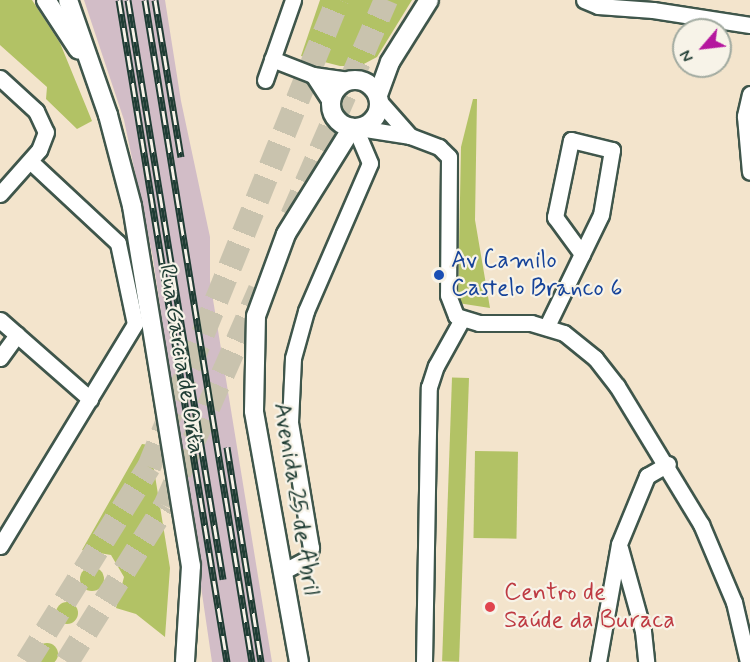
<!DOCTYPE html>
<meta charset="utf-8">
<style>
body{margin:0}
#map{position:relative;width:750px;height:662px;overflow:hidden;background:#f3e4cc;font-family:Mynerve,sans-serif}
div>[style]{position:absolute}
.industrial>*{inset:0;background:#d2bdc7}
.green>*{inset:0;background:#b2c265;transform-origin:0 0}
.round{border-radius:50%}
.trunk-tunnel>*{height:24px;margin-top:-12px;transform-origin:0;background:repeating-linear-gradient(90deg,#c9c3ae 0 24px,transparent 0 36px)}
.roads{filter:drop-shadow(2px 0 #3f564b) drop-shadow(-2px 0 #3f564b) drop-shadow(0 2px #3f564b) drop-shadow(0 -2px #3f564b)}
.minor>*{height:15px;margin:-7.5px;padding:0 7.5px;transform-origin:7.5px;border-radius:7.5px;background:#fff}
.tertiary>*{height:18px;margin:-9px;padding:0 9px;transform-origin:9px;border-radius:9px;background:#fff}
.tertiary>.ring{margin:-9px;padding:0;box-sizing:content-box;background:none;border:18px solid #fff;border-radius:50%}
.rail>*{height:7px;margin-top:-3.5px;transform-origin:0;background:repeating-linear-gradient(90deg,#f7f3e8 0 14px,#1f3d34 0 28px);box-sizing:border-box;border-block:2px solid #1f3d34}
.dots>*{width:16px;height:16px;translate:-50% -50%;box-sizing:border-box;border:3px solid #f7f3e8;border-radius:50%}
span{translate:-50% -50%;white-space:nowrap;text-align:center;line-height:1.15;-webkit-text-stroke:4.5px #f7f3e8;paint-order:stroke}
.transit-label{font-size:24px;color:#164399}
.left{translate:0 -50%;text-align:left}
.street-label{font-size:24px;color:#1f3d34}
.health-label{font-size:24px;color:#be3a42}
.north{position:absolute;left:672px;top:18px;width:60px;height:60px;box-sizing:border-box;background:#f7f3e8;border:2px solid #a1aaa0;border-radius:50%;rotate:242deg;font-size:16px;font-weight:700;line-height:24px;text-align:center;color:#1f3d34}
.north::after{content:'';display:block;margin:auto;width:21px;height:27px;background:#b5179e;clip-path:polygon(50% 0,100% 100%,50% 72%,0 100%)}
</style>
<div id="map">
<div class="industrial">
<div style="clip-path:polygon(84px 0,165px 0,181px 101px,210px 237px,210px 281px,272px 662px,212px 662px,153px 258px,124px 120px)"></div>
</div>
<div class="green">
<div style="clip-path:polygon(0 0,32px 0,60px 43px,92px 121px,77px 129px,46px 99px,47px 87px,0 45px)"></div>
<div style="clip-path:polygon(320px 0,412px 0,377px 57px,360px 66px,340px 66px,301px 56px)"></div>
<div style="clip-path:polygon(473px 99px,477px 99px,475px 220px,490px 308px,458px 303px,461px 147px)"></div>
<div style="left:469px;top:378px;width:284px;height:17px;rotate:92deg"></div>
<div style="clip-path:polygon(142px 444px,150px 445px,170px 568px,165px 637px,136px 614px,116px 608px,124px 577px,111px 555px,82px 550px)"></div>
<div style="left:475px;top:451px;width:43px;height:87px;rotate:1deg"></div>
<div class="round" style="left:80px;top:567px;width:24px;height:24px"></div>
<div class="round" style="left:56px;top:602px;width:22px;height:22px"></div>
<div class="round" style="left:36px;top:643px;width:22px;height:22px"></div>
</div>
<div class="trunk-tunnel">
<div style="left:292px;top:216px;width:236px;rotate:-66.5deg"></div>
<div style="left:27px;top:662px;width:230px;rotate:-58deg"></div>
<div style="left:149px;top:467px;width:504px;rotate:-67.97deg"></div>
<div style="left:67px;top:662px;width:184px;rotate:-57.9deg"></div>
<div style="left:165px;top:506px;width:236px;rotate:-66.3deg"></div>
</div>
<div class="roads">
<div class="minor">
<div style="left:584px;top:0;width:15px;rotate:23deg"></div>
<div style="left:598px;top:6px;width:55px;rotate:4.2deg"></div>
<div style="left:653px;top:10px;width:98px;rotate:8.8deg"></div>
<div style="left:272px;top:59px;width:44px;rotate:21.3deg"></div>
<div style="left:313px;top:75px;width:36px;rotate:8deg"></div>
<div style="left:313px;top:75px;width:33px;rotate:57deg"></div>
<div style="left:0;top:78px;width:49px;rotate:42.5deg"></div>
<div style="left:36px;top:111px;width:23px;rotate:65deg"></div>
<div style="left:46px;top:132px;width:19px;rotate:111deg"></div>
<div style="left:39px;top:150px;width:59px;rotate:131.6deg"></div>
<div style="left:265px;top:80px;width:85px;rotate:-70.7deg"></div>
<div style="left:750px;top:94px;width:23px;rotate:103deg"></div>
<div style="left:745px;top:116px;width:56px;rotate:84.9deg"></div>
<div style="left:379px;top:101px;width:47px;rotate:48.5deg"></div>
<div style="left:359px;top:128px;width:52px;rotate:8.9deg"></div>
<div style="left:410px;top:136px;width:31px;rotate:21deg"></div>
<div style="left:439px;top:147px;width:14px;rotate:45deg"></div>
<div style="left:449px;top:157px;width:138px;rotate:90.4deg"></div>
<div style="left:448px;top:295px;width:22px;rotate:69deg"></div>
<div style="left:456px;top:316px;width:24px;rotate:17deg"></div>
<div style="left:479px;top:323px;width:52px"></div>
<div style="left:531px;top:323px;width:34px;rotate:17deg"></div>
<div style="left:564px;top:333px;width:40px;rotate:39deg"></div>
<div style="left:595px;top:358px;width:36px;rotate:52deg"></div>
<div style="left:617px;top:386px;width:162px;rotate:58.7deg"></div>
<div style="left:701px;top:524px;width:85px;rotate:67.1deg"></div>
<div style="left:734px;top:602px;width:62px;rotate:76.9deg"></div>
<div style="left:0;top:320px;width:120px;rotate:41.3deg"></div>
<div style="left:547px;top:326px;width:123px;rotate:-64.1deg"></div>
<div style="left:601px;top:215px;width:66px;rotate:-80.4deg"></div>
<div style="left:612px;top:150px;width:42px;rotate:-166.3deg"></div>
<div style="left:571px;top:140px;width:79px;rotate:101.7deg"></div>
<div style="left:555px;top:217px;width:46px;rotate:53.9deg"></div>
<div style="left:0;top:358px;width:29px;rotate:-54deg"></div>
<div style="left:0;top:546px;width:260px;rotate:-58.7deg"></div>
<div style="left:135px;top:324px;width:83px;rotate:-101.9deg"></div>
<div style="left:118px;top:243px;width:120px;rotate:-137deg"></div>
<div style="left:620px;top:548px;width:86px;rotate:74.5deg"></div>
<div style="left:643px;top:631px;width:31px;rotate:84deg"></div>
<div style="left:284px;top:571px;width:26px;rotate:-28deg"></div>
<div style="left:307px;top:559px;width:12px;rotate:-70deg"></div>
<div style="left:311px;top:548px;width:128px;rotate:-99.5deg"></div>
<div style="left:290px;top:422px;width:64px;rotate:-87.3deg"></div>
<div style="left:293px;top:358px;width:49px;rotate:-74.5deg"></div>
<div style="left:306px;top:311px;width:161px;rotate:-66.6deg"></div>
<div style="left:370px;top:163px;width:38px;rotate:-113deg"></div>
<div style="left:424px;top:662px;width:275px;rotate:-89deg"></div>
<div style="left:429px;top:387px;width:22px;rotate:-72deg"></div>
<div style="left:436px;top:366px;width:54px;rotate:-61deg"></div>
<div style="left:598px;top:662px;width:120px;rotate:-79.9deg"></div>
<div style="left:619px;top:544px;width:74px;rotate:-67.6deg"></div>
<div style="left:647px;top:476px;width:24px;rotate:-30deg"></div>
</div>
<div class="tertiary">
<div style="left:46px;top:0;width:59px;rotate:56.9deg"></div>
<div style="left:68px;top:0;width:122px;rotate:70.8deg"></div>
<div style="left:108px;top:115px;width:94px;rotate:75.2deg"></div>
<div style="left:132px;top:206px;width:365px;rotate:80.7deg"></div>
<div style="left:191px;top:566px;width:96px;rotate:93.6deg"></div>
<div class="ring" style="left:331px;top:80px;width:30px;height:30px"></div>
<div style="left:378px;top:95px;width:35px;rotate:-70deg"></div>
<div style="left:390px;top:62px;width:73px;rotate:-57.8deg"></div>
<div style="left:299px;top:662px;width:255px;rotate:-100.2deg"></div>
<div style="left:254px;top:411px;width:95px;rotate:-88.8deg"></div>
<div style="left:256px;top:316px;width:87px;rotate:-69.9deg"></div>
<div style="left:286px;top:234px;width:125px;rotate:-58.1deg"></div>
</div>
</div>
<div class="rail">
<div style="left:119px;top:0;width:671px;rotate:80.73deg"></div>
<div style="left:128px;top:0;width:587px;rotate:80.68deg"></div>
<div style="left:145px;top:0;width:671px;rotate:80.82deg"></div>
<div style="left:155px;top:0;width:159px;rotate:80.6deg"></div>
<div style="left:227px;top:447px;width:218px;rotate:81deg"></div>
</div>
<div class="dots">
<div style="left:439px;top:275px;background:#1a4fb4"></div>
<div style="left:490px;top:607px;background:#e0444e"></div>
</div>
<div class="transit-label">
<span class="left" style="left:451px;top:275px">Av Camilo<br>Castelo Branco 6</span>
</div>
<div class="street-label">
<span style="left:181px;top:359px;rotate:81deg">Rua Garcia de Orta</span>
<span style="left:296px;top:499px;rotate:81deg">Avenida 25 de Abril</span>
</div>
<div class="health-label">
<span class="left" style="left:504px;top:607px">Centro de<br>Saúde da Buraca</span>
</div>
<div class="north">N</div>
</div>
